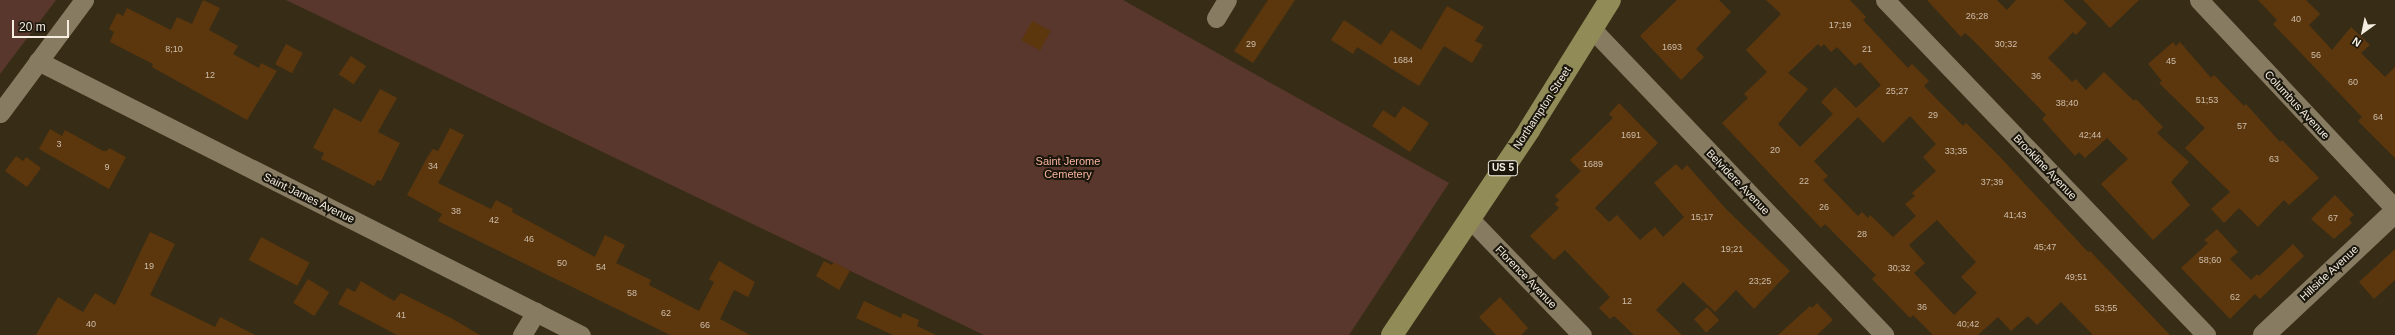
<!DOCTYPE html>
<style>
body{margin:0}
#map{position:relative;width:2395px;height:335px;overflow:hidden;background:#372d16;font-family:Helvetica,sans-serif}
div>[style]{position:absolute}
.green>*{inset:0;background:#5a372c}
.building>*{inset:0;background:#5c360d;transform-origin:0 0}
.street>*{height:19px;margin:-9.5px;padding:0 9.5px;transform-origin:9.5px;border-radius:9.5px;background:#877b62}
.secondary>*{height:22px;margin:-11px;padding:0 11px;transform-origin:11px;border-radius:11px;background:#877b62}
.primary>*{height:22px;margin:-11px;padding:0 11px;transform-origin:11px;border-radius:11px;background:#918c57}
span{translate:-50% -50%;white-space:nowrap;text-align:center;line-height:1.15;-webkit-text-stroke:4px #1a160c;paint-order:stroke}
.number-label{font-size:9px;color:#cebfab}
.number-label span{-webkit-text-stroke-width:0}
.shield-label span{padding:1px 3px;background:#1a160c;border:1px solid;border-radius:3px;-webkit-text-stroke-width:0}
.shield-label{font-size:10px;color:#f4ede0;font-weight:700}
.street-label{font-size:11px;color:#f4ede0}
.park-label{font-size:11px;color:#f6b39d}
.north{position:absolute;left:2343px;top:12px;width:40px;height:40px;-webkit-text-stroke:3px #1a160c;paint-order:stroke;rotate:213deg;font-size:11px;font-weight:700;line-height:16px;text-align:center;color:#f4ede0}
.north::after{content:'';display:block;margin:auto;width:14px;height:18px;background:#f4ede0;clip-path:polygon(50% 0,100% 100%,50% 72%,0 100%)}
.scale{position:absolute;left:12px;top:20px;width:57px;height:18px;box-sizing:border-box;border:2px solid #f4ede0;border-top:0;padding-left:5px;font-size:12px;line-height:14px;white-space:nowrap;color:#f4ede0;-webkit-text-stroke:3px #1a160c;paint-order:stroke}
</style>
<div id="map">
<div class="green">
<div style="clip-path:polygon(0 0,56px 0,0 74px)"></div>
<div style="clip-path:polygon(286px 0,1123px 0,1449px 183px,1349px 335px,984px 335px)"></div>
</div>
<div class="building">
<div style="clip-path:polygon(203px 0,220px 8px,209px 30px,238px 46px,233px 54px,259px 68px,261px 63px,277px 71px,247px 120px,152px 67px,153px 64px,110px 42px,114px 32px,109px 29px,117px 13px,123px 16px,127px 8px,171px 30px,177px 17px,192px 24px)"></div>
<div style="clip-path:polygon(1268px 0,1295px 0,1253px 63px,1234px 51px)"></div>
<div style="clip-path:polygon(1677px 0,1719px 0,1731px 12px,1696px 49px,1704px 57px,1681px 80px,1640px 36px)"></div>
<div style="clip-path:polygon(evenodd,1766px 0,1850px 0,1866px 17px,1863px 20px,1908px 68px,1912px 64px,1929px 81px,1924px 86px,1963px 126px,1966px 123px,2000px 157px,2088px 252px,2090px 251px,2170px 335px,2093px 335px,2061px 302px,2037px 325px,2028px 316px,2011px 331px,1998px 317px,1978px 335px,1933px 335px,1913px 315px,1910px 318px,1872px 279px,1876px 275px,1825px 224px,1821px 228px,1722px 123px,1748px 98px,1744px 94px,1767px 72px,1746px 50px,1781px 14px,1766px 0,1818px 44px,1821px 47px,1824px 44px,1831px 52px,1837px 47px,1855px 66px,1860px 62px,1881px 85px,1856px 108px,1835px 87px,1821px 102px,1833px 114px,1800px 147px,1778px 124px,1808px 89px,1788px 73px,1818px 44px,1766px 0,1910px 116px,1936px 144px,1923px 157px,1936px 171px,1912px 193px,1915px 196px,1905px 204px,1916px 216px,1893px 237px,1870px 215px,1868px 218px,1862px 212px,1858px 216px,1823px 180px,1828px 176px,1814px 161px,1858px 117px,1883px 143px,1910px 116px,1766px 0,1937px 220px,1976px 262px,1961px 277px,1977px 293px,1954px 315px,1914px 273px,1925px 263px,1909px 245px,1937px 220px)"></div>
<div style="clip-path:polygon(1927px 0,1997px 0,2007px 10px,2016px 0,2063px 0,2087px 23px,2076px 35px,2073px 32px,2048px 58px,2072px 82px,2076px 79px,2086px 90px,2104px 72px,2134px 101px,2136px 99px,2163px 127px,2157px 133px,2189px 162px,2171px 182px,2190px 205px,2153px 240px,2101px 184px,2128px 159px,2107px 138px,2085px 158px,2079px 152px,2075px 156px,2042px 119px,2046px 115px,1972px 39px,1965px 33px,1961px 37px)"></div>
<div style="clip-path:polygon(2083px 0,2139px 0,2110px 28px)"></div>
<div style="clip-path:polygon(2258px 0,2306px 0,2320px 14px,2309px 25px,2332px 50px,2351px 27px,2370px 45px,2361px 53px,2385px 77px,2395px 67px,2395px 158px,2358px 121px,2362px 117px,2273px 24px,2277px 20px)"></div>
<div style="clip-path:polygon(1447px 6px,1484px 27px,1475px 41px,1483px 45px,1472px 63px,1444px 46px,1419px 86px,1357px 47px,1353px 54px,1331px 40px,1344px 20px,1381px 45px,1391px 30px,1421px 50px)"></div>
<div style="left:1032px;top:21px;width:21px;height:22px;rotate:28deg"></div>
<div style="clip-path:polygon(2173px 42px,2176px 46px,2180px 42px,2211px 78px,2214px 75px,2244px 106px,2246px 104px,2280px 142px,2282px 140px,2319px 178px,2289px 205px,2284px 200px,2258px 227px,2239px 208px,2224px 223px,2211px 209px,2230px 192px,2185px 148px,2205px 128px,2159px 83px,2162px 81px,2148px 64px)"></div>
<div style="left:286px;top:44px;width:19px;height:23px;rotate:28deg"></div>
<div style="left:351px;top:56px;width:18px;height:22px;rotate:34deg"></div>
<div style="clip-path:polygon(380px 89px,397px 98px,378px 132px,400px 143px,381px 181px,377px 180px,374px 186px,321px 159px,324px 153px,313px 148px,334px 108px,361px 122px)"></div>
<div style="clip-path:polygon(1619px 103px,1658px 143px,1595px 208px,1609px 222px,1617px 215px,1640px 240px,1655px 227px,1663px 237px,1684px 217px,1654px 183px,1676px 164px,1682px 170px,1687px 165px,1727px 210px,1790px 271px,1754px 309px,1736px 290px,1715px 312px,1683px 282px,1656px 310px,1682px 335px,1634px 335px,1614px 316px,1610px 319px,1599px 308px,1610px 297px,1565px 250px,1554px 260px,1530px 236px,1559px 208px,1555px 204px,1559px 200px,1555px 196px,1581px 171px,1570px 160px,1613px 118px,1609px 114px)"></div>
<div style="clip-path:polygon(1403px 106px,1429px 123px,1410px 152px,1372px 126px,1383px 110px,1395px 118px)"></div>
<div style="clip-path:polygon(450px 128px,464px 135px,438px 183px,491px 209px,496px 200px,513px 209px,512px 212px,595px 257px,605px 235px,625px 245px,616px 263px,651px 280px,649px 285px,699px 311px,714px 282px,709px 279px,719px 261px,755px 282px,748px 297px,734px 290px,720px 319px,750px 335px,670px 335px,438px 221px,442px 214px,407px 195px,428px 156px,433px 149px,438px 151px)"></div>
<div style="clip-path:polygon(50px 129px,62px 136px,65px 130px,103px 151px,107px 151px,109px 148px,126px 157px,109px 189px,39px 149px)"></div>
<div style="clip-path:polygon(16px 156px,23px 161px,26px 157px,41px 168px,27px 187px,5px 171px)"></div>
<div style="clip-path:polygon(2335px 195px,2354px 215px,2349px 219px,2352px 223px,2334px 239px,2311px 219px)"></div>
<div style="clip-path:polygon(2217px 229px,2238px 252px,2230px 259px,2251px 280px,2257px 274px,2259px 276px,2293px 244px,2304px 256px,2260px 299px,2255px 294px,2230px 319px,2181px 268px,2208px 243px,2204px 240px)"></div>
<div style="clip-path:polygon(150px 232px,175px 244px,150px 295px,215px 327px,220px 317px,255px 335px,36px 335px,58px 297px,83px 312px,95px 293px,115px 305px)"></div>
<div style="left:261px;top:237px;width:55px;height:26px;rotate:28deg"></div>
<div style="clip-path:polygon(2395px 249px,2395px 280px,2374px 299px,2359px 282px)"></div>
<div style="clip-path:polygon(824px 261px,832px 265px,834px 262px,850px 271px,839px 290px,816px 276px)"></div>
<div style="left:308px;top:279px;width:25px;height:28px;rotate:32deg"></div>
<div style="clip-path:polygon(361px 281px,394px 301px,401px 293px,451px 318px,480px 335px,397px 335px,338px 304px,347px 288px,355px 292px)"></div>
<div style="clip-path:polygon(1500px 297px,1528px 328px,1521px 335px,1496px 335px,1479px 317px)"></div>
<div style="clip-path:polygon(864px 301px,901px 318px,903px 313px,919px 320px,917px 326px,936px 335px,893px 335px,856px 318px)"></div>
<div style="clip-path:polygon(1817px 303px,1833px 320px,1817px 335px,1778px 335px,1810px 306px,1812px 308px)"></div>
<div style="left:1707px;top:307px;width:18px;height:18px;rotate:47deg"></div>
</div>
<div class="street">
<div style="left:1885px;top:0;width:464px;rotate:46.2deg"></div>
<div style="left:2199px;top:0;width:287px;rotate:46.8deg"></div>
<div style="left:1216px;top:18px;width:21px;rotate:-59deg"></div>
<div style="left:1592px;top:29px;width:423px;rotate:46.3deg"></div>
<div style="left:38px;top:61px;width:608px;rotate:26.78deg"></div>
<div style="left:0;top:113px;width:141px;rotate:-53.4deg"></div>
<div style="left:1470px;top:219px;width:161px;rotate:46deg"></div>
<div style="left:522px;top:335px;width:27px;rotate:-59deg"></div>
</div>
<div class="secondary">
<div style="left:2264px;top:335px;width:180px;rotate:-43.2deg"></div>
</div>
<div class="primary">
<div style="left:1392px;top:335px;width:247px;rotate:-56.2deg"></div>
<div style="left:1529px;top:130px;width:153px;rotate:-58.1deg"></div>
</div>
<div class="number-label">
<span style="left:1977px;top:16px">26;28</span>
<span style="left:2296px;top:19px">40</span>
<span style="left:1840px;top:25px">17;19</span>
<span style="left:1251px;top:44px">29</span>
<span style="left:2006px;top:44px">30;32</span>
<span style="left:1672px;top:47px">1693</span>
<span style="left:174px;top:49px">8;10</span>
<span style="left:1867px;top:49px">21</span>
<span style="left:2316px;top:55px">56</span>
<span style="left:1403px;top:60px">1684</span>
<span style="left:2171px;top:61px">45</span>
<span style="left:210px;top:75px">12</span>
<span style="left:2036px;top:76px">36</span>
<span style="left:2353px;top:82px">60</span>
<span style="left:1897px;top:91px">25;27</span>
<span style="left:2207px;top:100px">51;53</span>
<span style="left:2067px;top:103px">38;40</span>
<span style="left:1933px;top:115px">29</span>
<span style="left:2378px;top:117px">64</span>
<span style="left:2242px;top:126px">57</span>
<span style="left:1631px;top:135px">1691</span>
<span style="left:2090px;top:135px">42;44</span>
<span style="left:59px;top:144px">3</span>
<span style="left:1775px;top:150px">20</span>
<span style="left:1956px;top:151px">33;35</span>
<span style="left:2274px;top:159px">63</span>
<span style="left:1593px;top:164px">1689</span>
<span style="left:433px;top:166px">34</span>
<span style="left:107px;top:167px">9</span>
<span style="left:1804px;top:181px">22</span>
<span style="left:1992px;top:182px">37;39</span>
<span style="left:1824px;top:207px">26</span>
<span style="left:456px;top:211px">38</span>
<span style="left:2015px;top:215px">41;43</span>
<span style="left:1702px;top:217px">15;17</span>
<span style="left:2333px;top:218px">67</span>
<span style="left:494px;top:220px">42</span>
<span style="left:1862px;top:234px">28</span>
<span style="left:529px;top:239px">46</span>
<span style="left:2045px;top:247px">45;47</span>
<span style="left:1732px;top:249px">19;21</span>
<span style="left:2210px;top:260px">58;60</span>
<span style="left:562px;top:263px">50</span>
<span style="left:149px;top:266px">19</span>
<span style="left:601px;top:267px">54</span>
<span style="left:1899px;top:268px">30;32</span>
<span style="left:2076px;top:277px">49;51</span>
<span style="left:1760px;top:281px">23;25</span>
<span style="left:632px;top:293px">58</span>
<span style="left:2235px;top:297px">62</span>
<span style="left:1627px;top:301px">12</span>
<span style="left:1922px;top:307px">36</span>
<span style="left:2106px;top:308px">53;55</span>
<span style="left:666px;top:313px">62</span>
<span style="left:401px;top:315px">41</span>
<span style="left:91px;top:324px">40</span>
<span style="left:1968px;top:324px">40;42</span>
<span style="left:705px;top:325px">66</span>
</div>
<div class="shield-label">
<span style="left:1503px;top:168px">US 5</span>
</div>
<div class="street-label">
<span style="left:2297px;top:105px;rotate:47deg">Columbus Avenue</span>
<span style="left:1542px;top:108px;rotate:-57deg">Northampton Street</span>
<span style="left:2045px;top:167px;rotate:46deg">Brookline Avenue</span>
<span style="left:1738px;top:182px;rotate:46deg">Belvidere Avenue</span>
<span style="left:309px;top:198px;rotate:26deg">Saint James Avenue</span>
<span style="left:2329px;top:273px;rotate:-43deg">Hillside Avenue</span>
<span style="left:1526px;top:277px;rotate:46deg">Florence Avenue</span>
</div>
<div class="park-label">
<span style="left:1068px;top:168px">Saint Jerome<br>Cemetery</span>
</div>
<div class="north">N</div>
<div class="scale">20 m</div>
</div>
